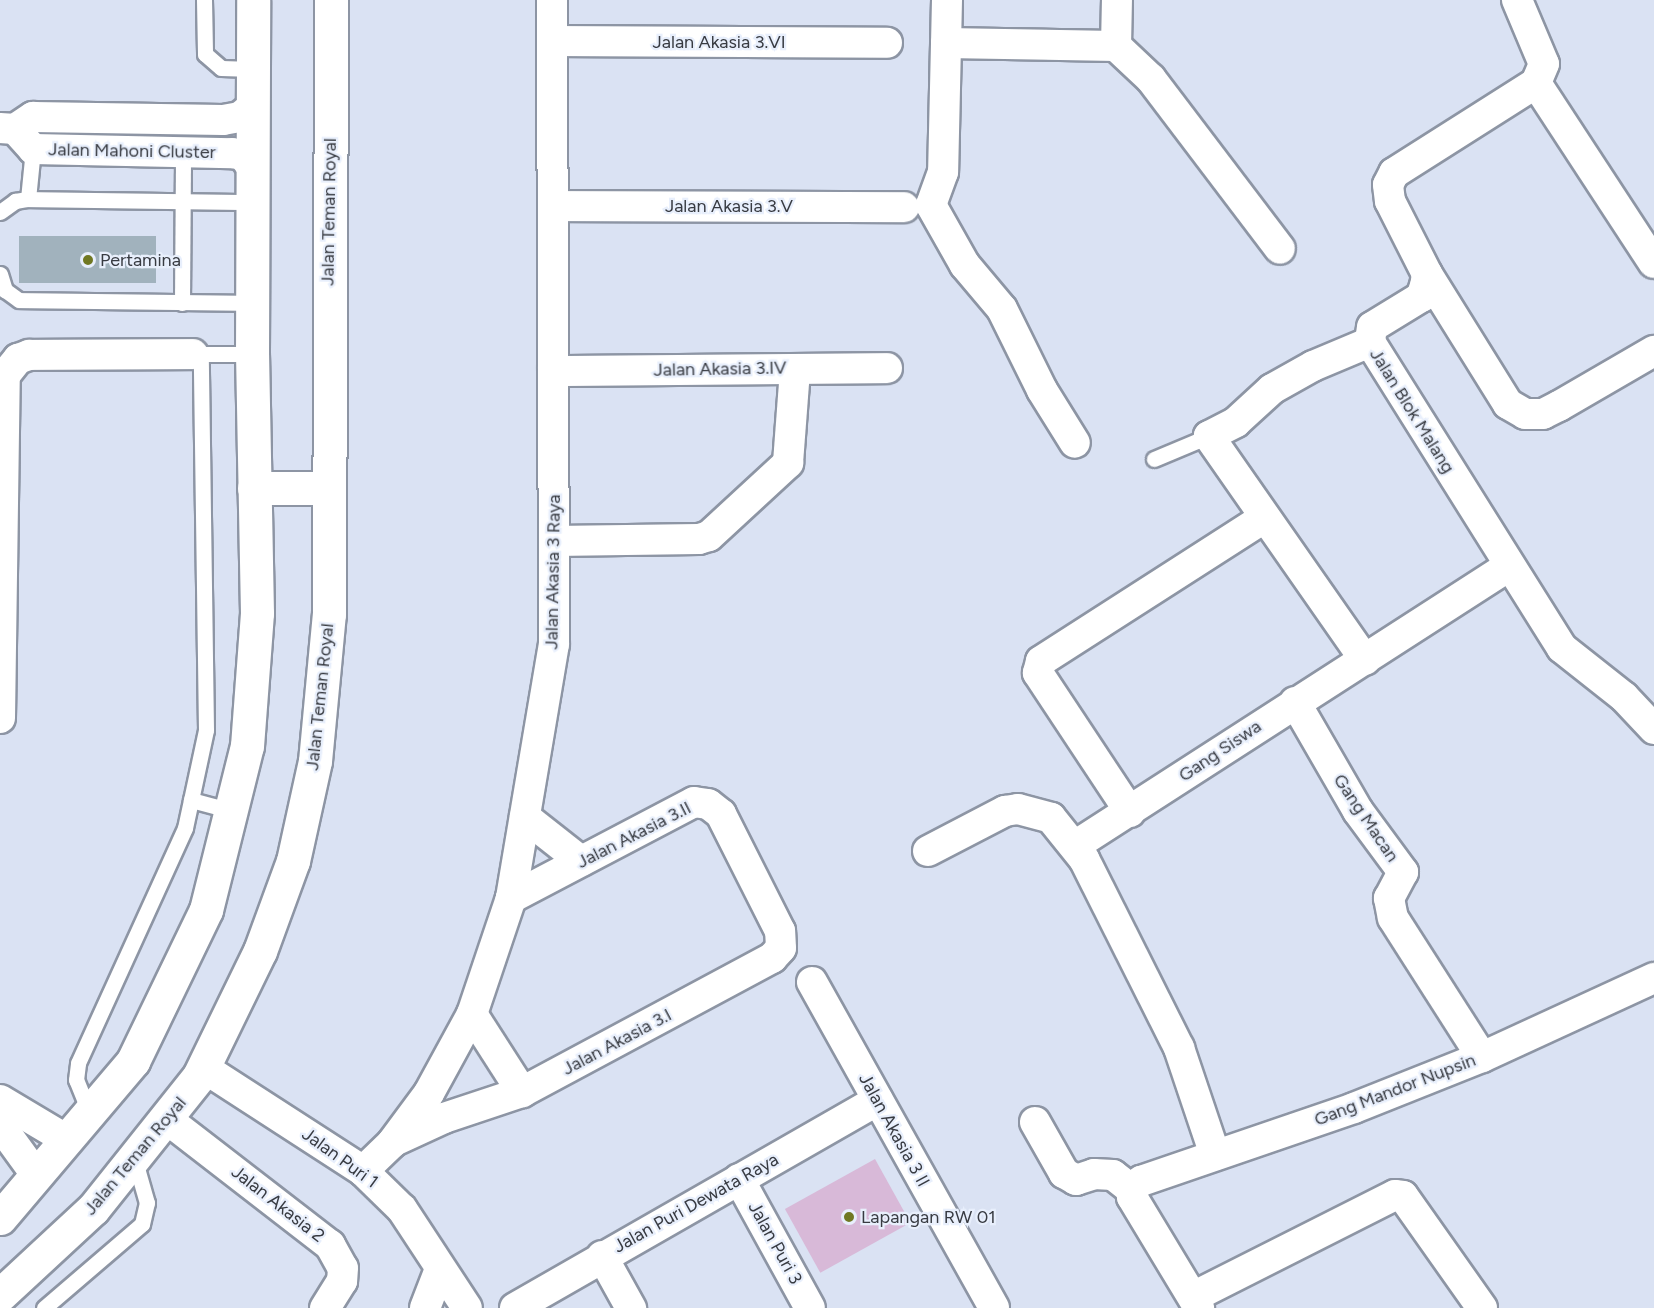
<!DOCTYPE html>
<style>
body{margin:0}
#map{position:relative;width:1654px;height:1308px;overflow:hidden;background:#dae2f3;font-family:Figtree,sans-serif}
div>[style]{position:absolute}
.green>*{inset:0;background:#d8b9d8;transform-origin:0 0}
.building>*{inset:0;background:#a1b2bd;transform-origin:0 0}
.roads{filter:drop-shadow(2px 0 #8d95a4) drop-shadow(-2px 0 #8d95a4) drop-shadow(0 2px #8d95a4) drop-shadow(0 -2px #8d95a4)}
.lane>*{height:15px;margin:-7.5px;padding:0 7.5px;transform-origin:7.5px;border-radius:7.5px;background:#fff}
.street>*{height:30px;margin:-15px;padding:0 15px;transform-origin:15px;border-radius:15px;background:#fff}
.secondary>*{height:33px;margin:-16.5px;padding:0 16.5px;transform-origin:16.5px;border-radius:16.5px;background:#fff}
.dots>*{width:16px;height:16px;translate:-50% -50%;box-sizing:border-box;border:3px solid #e8effc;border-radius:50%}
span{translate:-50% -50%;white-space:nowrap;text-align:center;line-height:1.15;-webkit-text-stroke:4.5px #e8effc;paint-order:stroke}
.street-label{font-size:18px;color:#383b42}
.poi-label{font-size:18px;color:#383b42}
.left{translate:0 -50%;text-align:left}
</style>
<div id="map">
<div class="green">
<div style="left:875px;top:1159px;width:73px;height:103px;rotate:61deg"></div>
</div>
<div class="building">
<div style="left:19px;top:236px;width:137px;height:47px"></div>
</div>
<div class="roads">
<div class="lane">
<div style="left:204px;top:0;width:54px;rotate:88.9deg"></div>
<div style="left:205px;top:54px;width:21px;rotate:41deg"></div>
<div style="left:221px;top:68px;width:32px;rotate:2deg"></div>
<div style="left:28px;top:199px;width:50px;rotate:-84.3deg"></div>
<div style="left:0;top:212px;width:19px;rotate:-36deg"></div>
<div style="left:15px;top:201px;width:13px;rotate:-9deg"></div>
<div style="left:28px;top:199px;width:224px;rotate:0.8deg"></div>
<div style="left:0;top:274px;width:17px;rotate:73deg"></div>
<div style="left:5px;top:290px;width:17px;rotate:36deg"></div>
<div style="left:19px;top:300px;width:233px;rotate:0.7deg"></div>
<div style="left:182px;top:303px;width:151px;rotate:-89.6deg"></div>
<div style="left:193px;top:354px;width:59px"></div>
<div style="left:1154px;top:459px;width:60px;rotate:-22.7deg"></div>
<div style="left:191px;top:800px;width:42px;rotate:15deg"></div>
<div style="left:90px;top:1114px;width:37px;rotate:-112deg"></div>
<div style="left:76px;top:1080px;width:17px;rotate:-83deg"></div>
<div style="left:78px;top:1063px;width:258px;rotate:-65.5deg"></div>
<div style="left:185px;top:828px;width:100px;rotate:-77.9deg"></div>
<div style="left:206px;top:730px;width:376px;rotate:-90.8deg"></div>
<div style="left:44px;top:1308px;width:129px;rotate:-40.6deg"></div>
<div style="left:142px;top:1224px;width:22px;rotate:-77deg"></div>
<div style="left:147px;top:1203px;width:44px;rotate:-105.9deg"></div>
</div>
<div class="street">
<div style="left:947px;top:0;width:172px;rotate:91.3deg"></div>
<div style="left:943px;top:172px;width:35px;rotate:110deg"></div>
<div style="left:931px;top:205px;width:69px;rotate:60.5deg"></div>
<div style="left:965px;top:265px;width:57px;rotate:49.9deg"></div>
<div style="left:1002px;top:309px;width:90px;rotate:63.7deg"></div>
<div style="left:1042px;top:390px;width:62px;rotate:58.1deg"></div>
<div style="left:1517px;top:0;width:69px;rotate:67.1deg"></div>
<div style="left:1544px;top:64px;width:21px;rotate:113deg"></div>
<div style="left:1536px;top:83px;width:168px;rotate:147.6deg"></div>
<div style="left:1394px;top:173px;width:13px;rotate:117deg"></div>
<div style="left:1388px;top:185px;width:16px;rotate:83deg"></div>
<div style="left:1390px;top:201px;width:82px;rotate:63.1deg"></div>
<div style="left:1427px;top:274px;width:12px;rotate:99deg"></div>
<div style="left:1425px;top:286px;width:12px;rotate:110deg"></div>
<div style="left:1421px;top:297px;width:57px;rotate:148.5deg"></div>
<div style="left:1372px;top:327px;width:15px;rotate:98deg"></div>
<div style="left:1370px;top:342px;width:361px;rotate:57.9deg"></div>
<div style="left:1562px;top:648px;width:79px;rotate:38.3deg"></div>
<div style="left:1624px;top:697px;width:44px;rotate:46.8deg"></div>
<div style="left:552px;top:41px;width:335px;rotate:0.3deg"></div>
<div style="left:946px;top:43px;width:170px;rotate:1deg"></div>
<div style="left:1116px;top:46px;width:46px;rotate:-88.8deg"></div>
<div style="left:1116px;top:46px;width:48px;rotate:43.3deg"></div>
<div style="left:1151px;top:79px;width:213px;rotate:52.8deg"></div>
<div style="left:1536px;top:83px;width:215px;rotate:56.8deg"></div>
<div style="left:0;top:128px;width:15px;rotate:4deg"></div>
<div style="left:15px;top:129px;width:22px;rotate:-34deg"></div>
<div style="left:33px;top:117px;width:190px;rotate:0.9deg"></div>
<div style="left:223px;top:120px;width:17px;rotate:-10deg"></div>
<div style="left:240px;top:117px;width:17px;rotate:-40deg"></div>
<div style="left:15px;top:129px;width:27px;rotate:48deg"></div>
<div style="left:33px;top:149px;width:199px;rotate:1.2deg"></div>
<div style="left:232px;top:153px;width:11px;rotate:10deg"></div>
<div style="left:243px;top:155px;width:14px;rotate:54deg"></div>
<div style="left:553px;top:206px;width:351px;rotate:0.2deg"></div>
<div style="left:1427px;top:274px;width:153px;rotate:58.1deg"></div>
<div style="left:1508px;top:404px;width:20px;rotate:30deg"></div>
<div style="left:1525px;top:414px;width:18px"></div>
<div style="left:1543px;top:414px;width:18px;rotate:-27deg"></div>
<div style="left:1559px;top:406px;width:110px;rotate:-30.1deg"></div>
<div style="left:553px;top:371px;width:334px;rotate:-0.5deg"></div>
<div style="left:554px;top:541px;width:145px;rotate:-0.8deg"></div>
<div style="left:699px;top:539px;width:10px;rotate:-17deg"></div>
<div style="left:709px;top:536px;width:108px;rotate:-42.7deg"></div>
<div style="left:788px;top:463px;width:94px;rotate:-85.7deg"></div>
<div style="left:1365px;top:660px;width:273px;rotate:-124.9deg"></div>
<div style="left:1209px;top:436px;width:30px;rotate:-27deg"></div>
<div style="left:1236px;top:422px;width:49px;rotate:-42.5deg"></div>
<div style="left:1272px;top:389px;width:47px;rotate:-29.3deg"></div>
<div style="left:1313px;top:366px;width:62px;rotate:-22.8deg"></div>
<div style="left:1295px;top:702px;width:126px;rotate:60deg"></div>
<div style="left:1358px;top:811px;width:76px;rotate:53.6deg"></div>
<div style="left:1403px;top:872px;width:30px;rotate:118deg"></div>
<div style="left:1389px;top:898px;width:20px;rotate:79deg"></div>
<div style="left:1393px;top:918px;width:165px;rotate:57.4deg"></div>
<div style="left:0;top:718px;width:343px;rotate:-89.2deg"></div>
<div style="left:5px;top:375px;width:21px;rotate:-51deg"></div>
<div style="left:18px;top:359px;width:12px;rotate:-20deg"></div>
<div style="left:29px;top:355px;width:164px;rotate:-0.3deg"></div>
<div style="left:1130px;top:812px;width:167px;rotate:-123.5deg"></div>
<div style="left:1038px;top:673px;width:12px;rotate:-76deg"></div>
<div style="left:1041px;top:661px;width:266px;rotate:-32.7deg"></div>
<div style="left:525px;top:817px;width:71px;rotate:38.2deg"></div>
<div style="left:1076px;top:845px;width:515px;rotate:-32.8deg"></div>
<div style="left:928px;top:851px;width:87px;rotate:-27.5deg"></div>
<div style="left:1005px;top:811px;width:13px;rotate:-9deg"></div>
<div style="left:1018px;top:809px;width:34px;rotate:15deg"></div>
<div style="left:1051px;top:818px;width:53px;rotate:51.2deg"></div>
<div style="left:1084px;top:859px;width:212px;rotate:63.3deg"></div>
<div style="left:1179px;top:1048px;width:113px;rotate:71.4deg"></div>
<div style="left:812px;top:982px;width:373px;rotate:60.8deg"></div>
<div style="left:472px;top:1014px;width:93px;rotate:57.3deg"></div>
<div style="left:204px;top:1068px;width:189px;rotate:32.9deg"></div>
<div style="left:363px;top:1171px;width:54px;rotate:44.3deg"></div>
<div style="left:402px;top:1209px;width:118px;rotate:56.7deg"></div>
<div style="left:0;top:1100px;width:78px;rotate:30.8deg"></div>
<div style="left:168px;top:1120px;width:205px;rotate:37.7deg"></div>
<div style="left:330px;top:1245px;width:26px;rotate:61deg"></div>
<div style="left:343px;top:1268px;width:13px;rotate:94deg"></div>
<div style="left:342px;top:1281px;width:32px;rotate:122deg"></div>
<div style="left:1035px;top:1122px;width:59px;rotate:60.4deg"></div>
<div style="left:1064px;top:1173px;width:14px;rotate:30deg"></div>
<div style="left:1076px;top:1180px;width:19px;rotate:-18deg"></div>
<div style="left:1094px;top:1174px;width:19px;rotate:3deg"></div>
<div style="left:1113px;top:1175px;width:23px;rotate:38deg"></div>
<div style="left:1131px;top:1189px;width:8px;rotate:83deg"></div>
<div style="left:1132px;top:1197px;width:130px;rotate:58.9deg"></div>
<div style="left:0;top:1125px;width:63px;rotate:54deg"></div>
<div style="left:394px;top:1141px;width:55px;rotate:-24.7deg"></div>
<div style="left:444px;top:1118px;width:82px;rotate:-18.4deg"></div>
<div style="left:522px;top:1092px;width:284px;rotate:-28.2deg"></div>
<div style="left:772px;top:958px;width:13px;rotate:-48deg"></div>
<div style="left:781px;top:948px;width:17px;rotate:-93deg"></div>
<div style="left:780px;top:931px;width:131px;rotate:-116.8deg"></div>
<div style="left:721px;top:814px;width:16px;rotate:-142deg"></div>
<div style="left:708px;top:804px;width:14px;rotate:-172deg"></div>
<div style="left:694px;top:802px;width:207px;rotate:152.3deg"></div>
<div style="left:363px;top:1171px;width:40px;rotate:-44deg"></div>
<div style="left:392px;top:1143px;width:62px;rotate:-53.5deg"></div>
<div style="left:429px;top:1093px;width:90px;rotate:-61.4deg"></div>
<div style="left:472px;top:1014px;width:122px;rotate:-71.4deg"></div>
<div style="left:511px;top:898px;width:257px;rotate:-80.4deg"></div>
<div style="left:554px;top:645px;width:645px;rotate:-90.18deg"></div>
<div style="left:739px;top:1179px;width:147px;rotate:61.2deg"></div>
<div style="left:1131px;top:1189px;width:13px;rotate:-39deg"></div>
<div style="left:1141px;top:1181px;width:225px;rotate:-18.9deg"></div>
<div style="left:1354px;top:1108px;width:138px;rotate:-21.7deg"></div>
<div style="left:1482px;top:1057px;width:189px;rotate:-24.7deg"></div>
<div style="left:602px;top:1256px;width:60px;rotate:60.9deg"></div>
<div style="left:1193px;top:1297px;width:226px;rotate:-26.8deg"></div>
<div style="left:1395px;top:1195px;width:8px;rotate:7deg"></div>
<div style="left:1403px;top:1196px;width:137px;rotate:54.8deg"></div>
<div style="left:425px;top:1308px;width:42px;rotate:-69deg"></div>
<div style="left:515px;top:1308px;width:418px;rotate:-29.8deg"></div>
</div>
<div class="secondary">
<div style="left:254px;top:488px;width:73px"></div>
<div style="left:0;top:1218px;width:206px;rotate:-49.7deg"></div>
<div style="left:133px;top:1061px;width:168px;rotate:-64.2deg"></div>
<div style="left:206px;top:910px;width:169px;rotate:-76deg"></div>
<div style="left:247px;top:746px;width:133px;rotate:-85.7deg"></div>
<div style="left:257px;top:613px;width:259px;rotate:-91.1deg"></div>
<div style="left:252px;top:354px;width:354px;rotate:-89.8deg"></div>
<div style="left:0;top:1295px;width:127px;rotate:-42.8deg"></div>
<div style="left:93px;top:1209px;width:170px;rotate:-51.4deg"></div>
<div style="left:199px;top:1076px;width:139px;rotate:-64deg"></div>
<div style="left:260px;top:951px;width:96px;rotate:-69.9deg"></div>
<div style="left:293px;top:861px;width:102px;rotate:-77.6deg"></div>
<div style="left:315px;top:761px;width:148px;rotate:-84.6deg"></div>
<div style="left:329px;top:614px;width:614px;rotate:-89.81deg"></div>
</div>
</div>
<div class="dots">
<div style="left:88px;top:260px;background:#707823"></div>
<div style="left:849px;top:1217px;background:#707823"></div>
</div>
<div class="street-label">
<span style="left:719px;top:42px">Jalan Akasia 3.VI</span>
<span style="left:132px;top:151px;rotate:1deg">Jalan Mahoni Cluster</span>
<span style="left:729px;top:206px">Jalan Akasia 3.V</span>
<span style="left:329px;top:212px;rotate:-89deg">Jalan Teman Royal</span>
<span style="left:720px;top:369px;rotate:-1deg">Jalan Akasia 3.IV</span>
<span style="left:1412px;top:411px;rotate:58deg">Jalan Blok Malang</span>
<span style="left:553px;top:572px;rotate:-89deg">Jalan Akasia 3 Raya</span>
<span style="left:320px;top:697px;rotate:-84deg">Jalan Teman Royal</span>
<span style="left:1220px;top:751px;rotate:-34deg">Gang Siswa</span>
<span style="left:1366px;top:818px;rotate:56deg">Gang Macan</span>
<span style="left:634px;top:835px;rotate:-27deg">Jalan Akasia 3.II</span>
<span style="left:617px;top:1042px;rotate:-28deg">Jalan Akasia 3.I</span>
<span style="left:1395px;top:1090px;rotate:-21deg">Gang Mandor Nupsin</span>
<span style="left:894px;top:1130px;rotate:61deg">Jalan Akasia 3 II</span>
<span style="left:135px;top:1156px;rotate:-50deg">Jalan Teman Royal</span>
<span style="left:340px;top:1158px;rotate:36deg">Jalan Puri 1</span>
<span style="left:696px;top:1203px;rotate:-29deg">Jalan Puri Dewata Raya</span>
<span style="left:278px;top:1204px;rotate:38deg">Jalan Akasia 2</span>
<span style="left:775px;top:1243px;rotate:61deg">Jalan Puri 3</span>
</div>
<div class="poi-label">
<span class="left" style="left:100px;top:260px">Pertamina</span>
<span class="left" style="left:861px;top:1217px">Lapangan RW 01</span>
</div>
</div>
